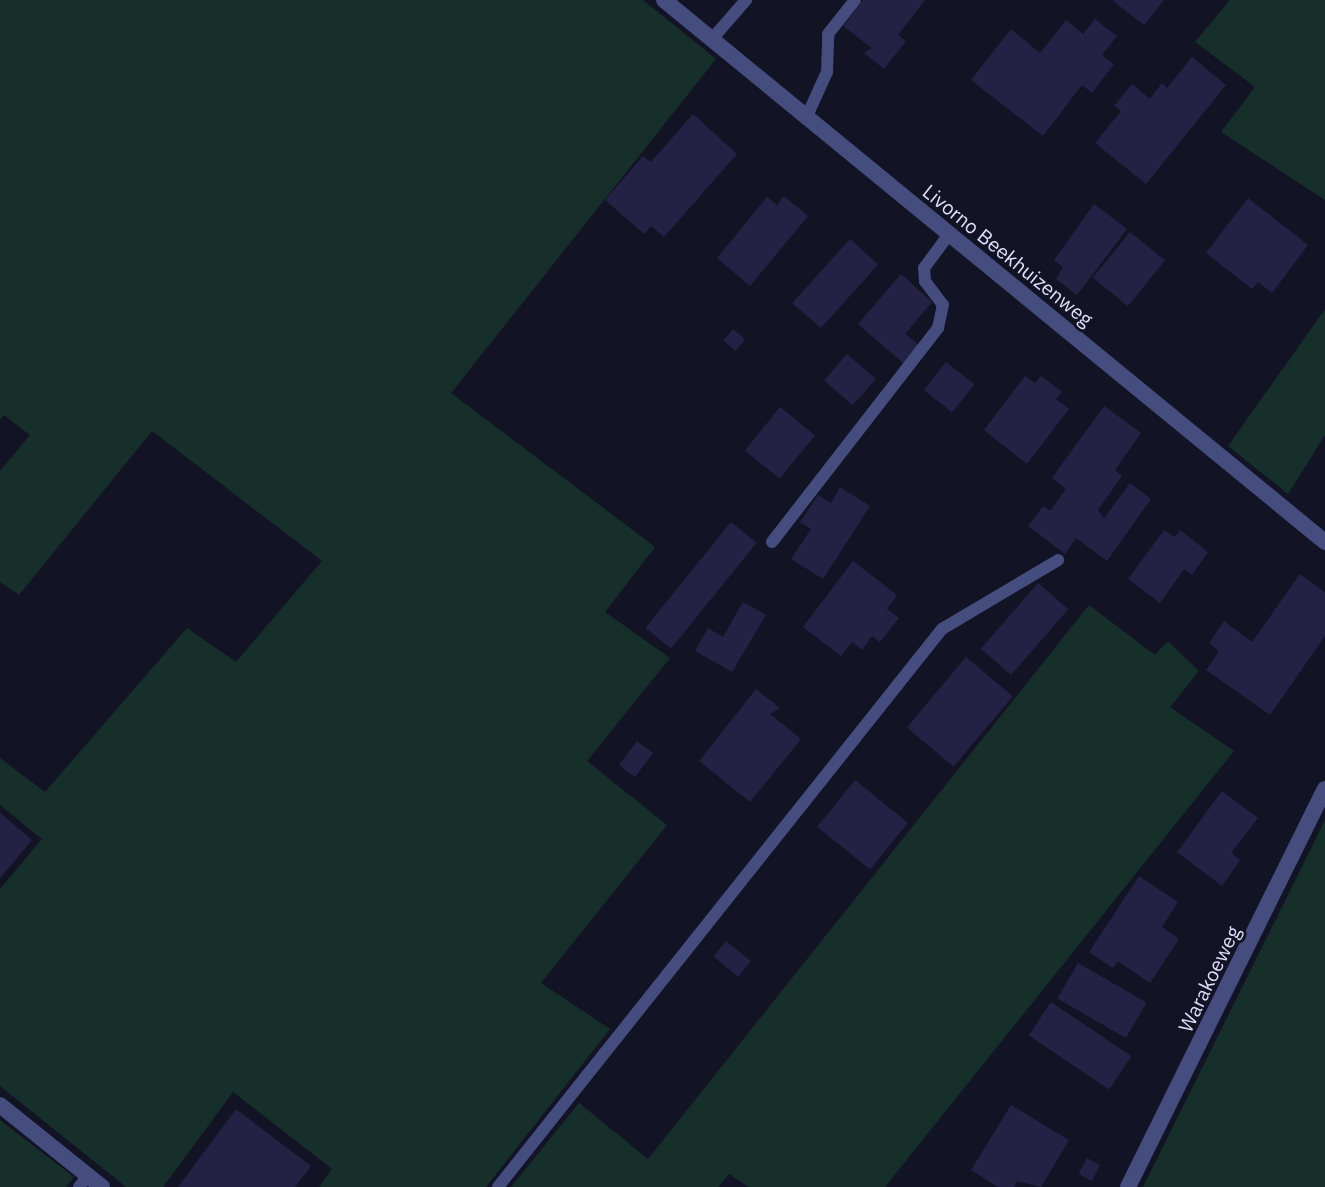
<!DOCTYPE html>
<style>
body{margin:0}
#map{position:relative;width:1325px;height:1187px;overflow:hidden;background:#131326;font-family:"IBM Plex Sans",sans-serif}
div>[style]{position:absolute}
.green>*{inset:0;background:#172f2a}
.building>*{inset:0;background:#232244;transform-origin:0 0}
.service>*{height:12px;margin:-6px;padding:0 6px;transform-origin:6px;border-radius:6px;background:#454d7f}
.minor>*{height:16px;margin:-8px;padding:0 8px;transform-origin:8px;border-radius:8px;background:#454d7f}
.tertiary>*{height:16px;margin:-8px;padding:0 8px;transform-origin:8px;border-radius:8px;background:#454d7f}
span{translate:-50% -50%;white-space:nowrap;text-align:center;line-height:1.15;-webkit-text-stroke:6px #131326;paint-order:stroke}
.street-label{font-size:20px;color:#dddffa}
</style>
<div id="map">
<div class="green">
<div style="clip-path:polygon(0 0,643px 0,716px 59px,451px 393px,655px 547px,605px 612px,670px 658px,587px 761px,667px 825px,541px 983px,610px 1029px,486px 1187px,319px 1187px,332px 1169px,233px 1092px,163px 1187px,126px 1187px,0 1086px,0 889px,42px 839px,0 805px,0 758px,45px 792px,187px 628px,236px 662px,322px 561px,152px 431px,19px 595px,0 582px,0 471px,30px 435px,4px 415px,0 420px)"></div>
<div style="clip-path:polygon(1230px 0,1325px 0,1325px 200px,1221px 132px,1255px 87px,1195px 42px)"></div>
<div style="clip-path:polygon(1325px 309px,1325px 435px,1288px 494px,1228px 446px)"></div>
<div style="clip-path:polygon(1089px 605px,1155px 655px,1168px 641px,1199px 671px,1170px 707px,1234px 751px,885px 1187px,749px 1187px,729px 1174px,718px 1187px,511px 1187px,579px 1103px,648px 1159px)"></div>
<div style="clip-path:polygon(1325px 820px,1325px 1187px,1143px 1187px)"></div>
<div style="clip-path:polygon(0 1120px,74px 1177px,66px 1187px,0 1187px)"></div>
</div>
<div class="building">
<div style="clip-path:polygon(863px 0,925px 0,898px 35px,906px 41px,884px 69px,864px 53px,872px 48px,843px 26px)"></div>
<div style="clip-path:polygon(1112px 0,1164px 0,1144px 25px)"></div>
<div style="clip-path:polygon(1095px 19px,1117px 36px,1102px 55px,1114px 64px,1092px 93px,1082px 85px,1043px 136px,971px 80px,1011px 29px,1040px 53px,1066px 20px,1083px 34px)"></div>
<div style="clip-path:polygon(1192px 57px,1226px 85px,1146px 184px,1095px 143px,1121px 111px,1114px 106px,1132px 84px,1150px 99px,1162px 83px,1167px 88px)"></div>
<div style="clip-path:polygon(693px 114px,737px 154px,664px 237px,651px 226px,644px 234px,605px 200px,643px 156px,651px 162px)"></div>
<div style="clip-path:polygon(784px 196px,808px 216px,750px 286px,717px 258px,767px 197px,777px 205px)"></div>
<div style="clip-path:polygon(1248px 198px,1308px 245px,1272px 293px,1258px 282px,1252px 289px,1206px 253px)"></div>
<div style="clip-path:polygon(1094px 204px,1127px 229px,1077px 295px,1056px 279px,1063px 267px,1054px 260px)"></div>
<div style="left:1130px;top:232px;width:45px;height:59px;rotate:39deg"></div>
<div style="left:850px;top:239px;width:38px;height:86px;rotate:42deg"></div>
<div style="clip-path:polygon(901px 274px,932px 302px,905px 334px,919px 345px,903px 363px,858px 324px)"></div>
<div style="left:733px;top:329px;width:16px;height:15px;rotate:40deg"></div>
<div style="left:847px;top:354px;width:38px;height:35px;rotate:41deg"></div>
<div style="left:946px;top:362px;width:36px;height:36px;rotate:38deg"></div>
<div style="clip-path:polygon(1025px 376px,1035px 383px,1041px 376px,1062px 392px,1056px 399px,1069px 409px,1027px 464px,984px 430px)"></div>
<div style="clip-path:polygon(1104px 406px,1141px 433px,1115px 470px,1122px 476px,1098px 510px,1104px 518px,1130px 483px,1151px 499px,1107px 561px,1076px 538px,1065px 554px,1028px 526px,1043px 506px,1050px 511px,1066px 489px,1052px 478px)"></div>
<div style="left:780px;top:407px;width:45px;height:56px;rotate:39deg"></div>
<div style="clip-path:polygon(840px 487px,870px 506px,823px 579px,791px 559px,811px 529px,800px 522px,818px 495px,831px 503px)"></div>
<div style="left:731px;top:522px;width:33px;height:136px;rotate:39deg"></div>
<div style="clip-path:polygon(1164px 530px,1175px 537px,1180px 530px,1208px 552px,1192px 575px,1184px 569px,1160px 603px,1128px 579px)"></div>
<div style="clip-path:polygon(853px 561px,897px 595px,887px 609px,899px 618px,880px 642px,872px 636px,862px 650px,852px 642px,841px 656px,803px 627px)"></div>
<div style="clip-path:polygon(1300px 574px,1325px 592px,1325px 636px,1270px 715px,1206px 670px,1219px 651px,1209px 643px,1224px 621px,1252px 642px)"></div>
<div style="left:1038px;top:583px;width:40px;height:87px;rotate:41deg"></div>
<div style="clip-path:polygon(743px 602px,766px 615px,732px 672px,695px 651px,708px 628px,723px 637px)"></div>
<div style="left:966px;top:657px;width:61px;height:92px;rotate:40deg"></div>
<div style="clip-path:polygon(756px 689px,780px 708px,770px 714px,801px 739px,750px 802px,699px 761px)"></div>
<div style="left:637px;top:741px;width:20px;height:30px;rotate:37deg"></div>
<div style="left:855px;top:780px;width:68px;height:60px;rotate:39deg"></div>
<div style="clip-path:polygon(1222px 791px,1258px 818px,1231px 853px,1240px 860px,1222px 886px,1177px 852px)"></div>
<div style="clip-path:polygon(0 813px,32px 840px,0 878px)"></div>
<div style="clip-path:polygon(1139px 876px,1178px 902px,1162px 927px,1179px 939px,1150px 983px,1118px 961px,1113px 968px,1089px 952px)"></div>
<div style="left:726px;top:941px;width:32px;height:20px;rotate:39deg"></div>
<div style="left:1078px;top:963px;width:79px;height:41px;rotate:30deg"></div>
<div style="left:1051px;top:1002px;width:97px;height:40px;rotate:34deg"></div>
<div style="clip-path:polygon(1011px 1105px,1069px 1140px,1041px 1187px,1017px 1181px,1014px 1187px,998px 1187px,971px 1170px)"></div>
<div style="clip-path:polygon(236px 1109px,311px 1166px,295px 1187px,178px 1187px)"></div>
<div style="left:1087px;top:1158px;width:15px;height:18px;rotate:28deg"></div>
</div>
<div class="service">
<div style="left:712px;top:39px;width:52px;rotate:-48.9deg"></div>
<div style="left:807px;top:116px;width:48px;rotate:-65.6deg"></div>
<div style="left:827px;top:72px;width:38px;rotate:-88deg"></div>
<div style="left:828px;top:34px;width:43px;rotate:-51.5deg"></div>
<div style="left:772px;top:542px;width:271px;rotate:-52.2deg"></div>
<div style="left:938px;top:328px;width:24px;rotate:-78deg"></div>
<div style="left:943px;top:305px;width:30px;rotate:-127deg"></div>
<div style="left:925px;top:281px;width:13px;rotate:-94deg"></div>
<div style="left:924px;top:268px;width:44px;rotate:-53.4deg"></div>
<div style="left:79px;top:1187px;width:14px;rotate:-51deg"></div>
<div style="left:498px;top:1187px;width:713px;rotate:-51.49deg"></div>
<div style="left:942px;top:629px;width:135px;rotate:-30.7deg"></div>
</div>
<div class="minor">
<div style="left:664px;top:0;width:855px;rotate:39.35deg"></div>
<div style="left:0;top:1105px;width:131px;rotate:38.8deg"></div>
</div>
<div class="tertiary">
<div style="left:1128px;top:1187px;width:444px;rotate:-63.7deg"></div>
</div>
<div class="street-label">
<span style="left:1008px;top:255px;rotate:39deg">Livorno Beekhuizenweg</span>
<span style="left:1209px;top:979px;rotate:-64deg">Warakoeweg</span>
</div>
</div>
